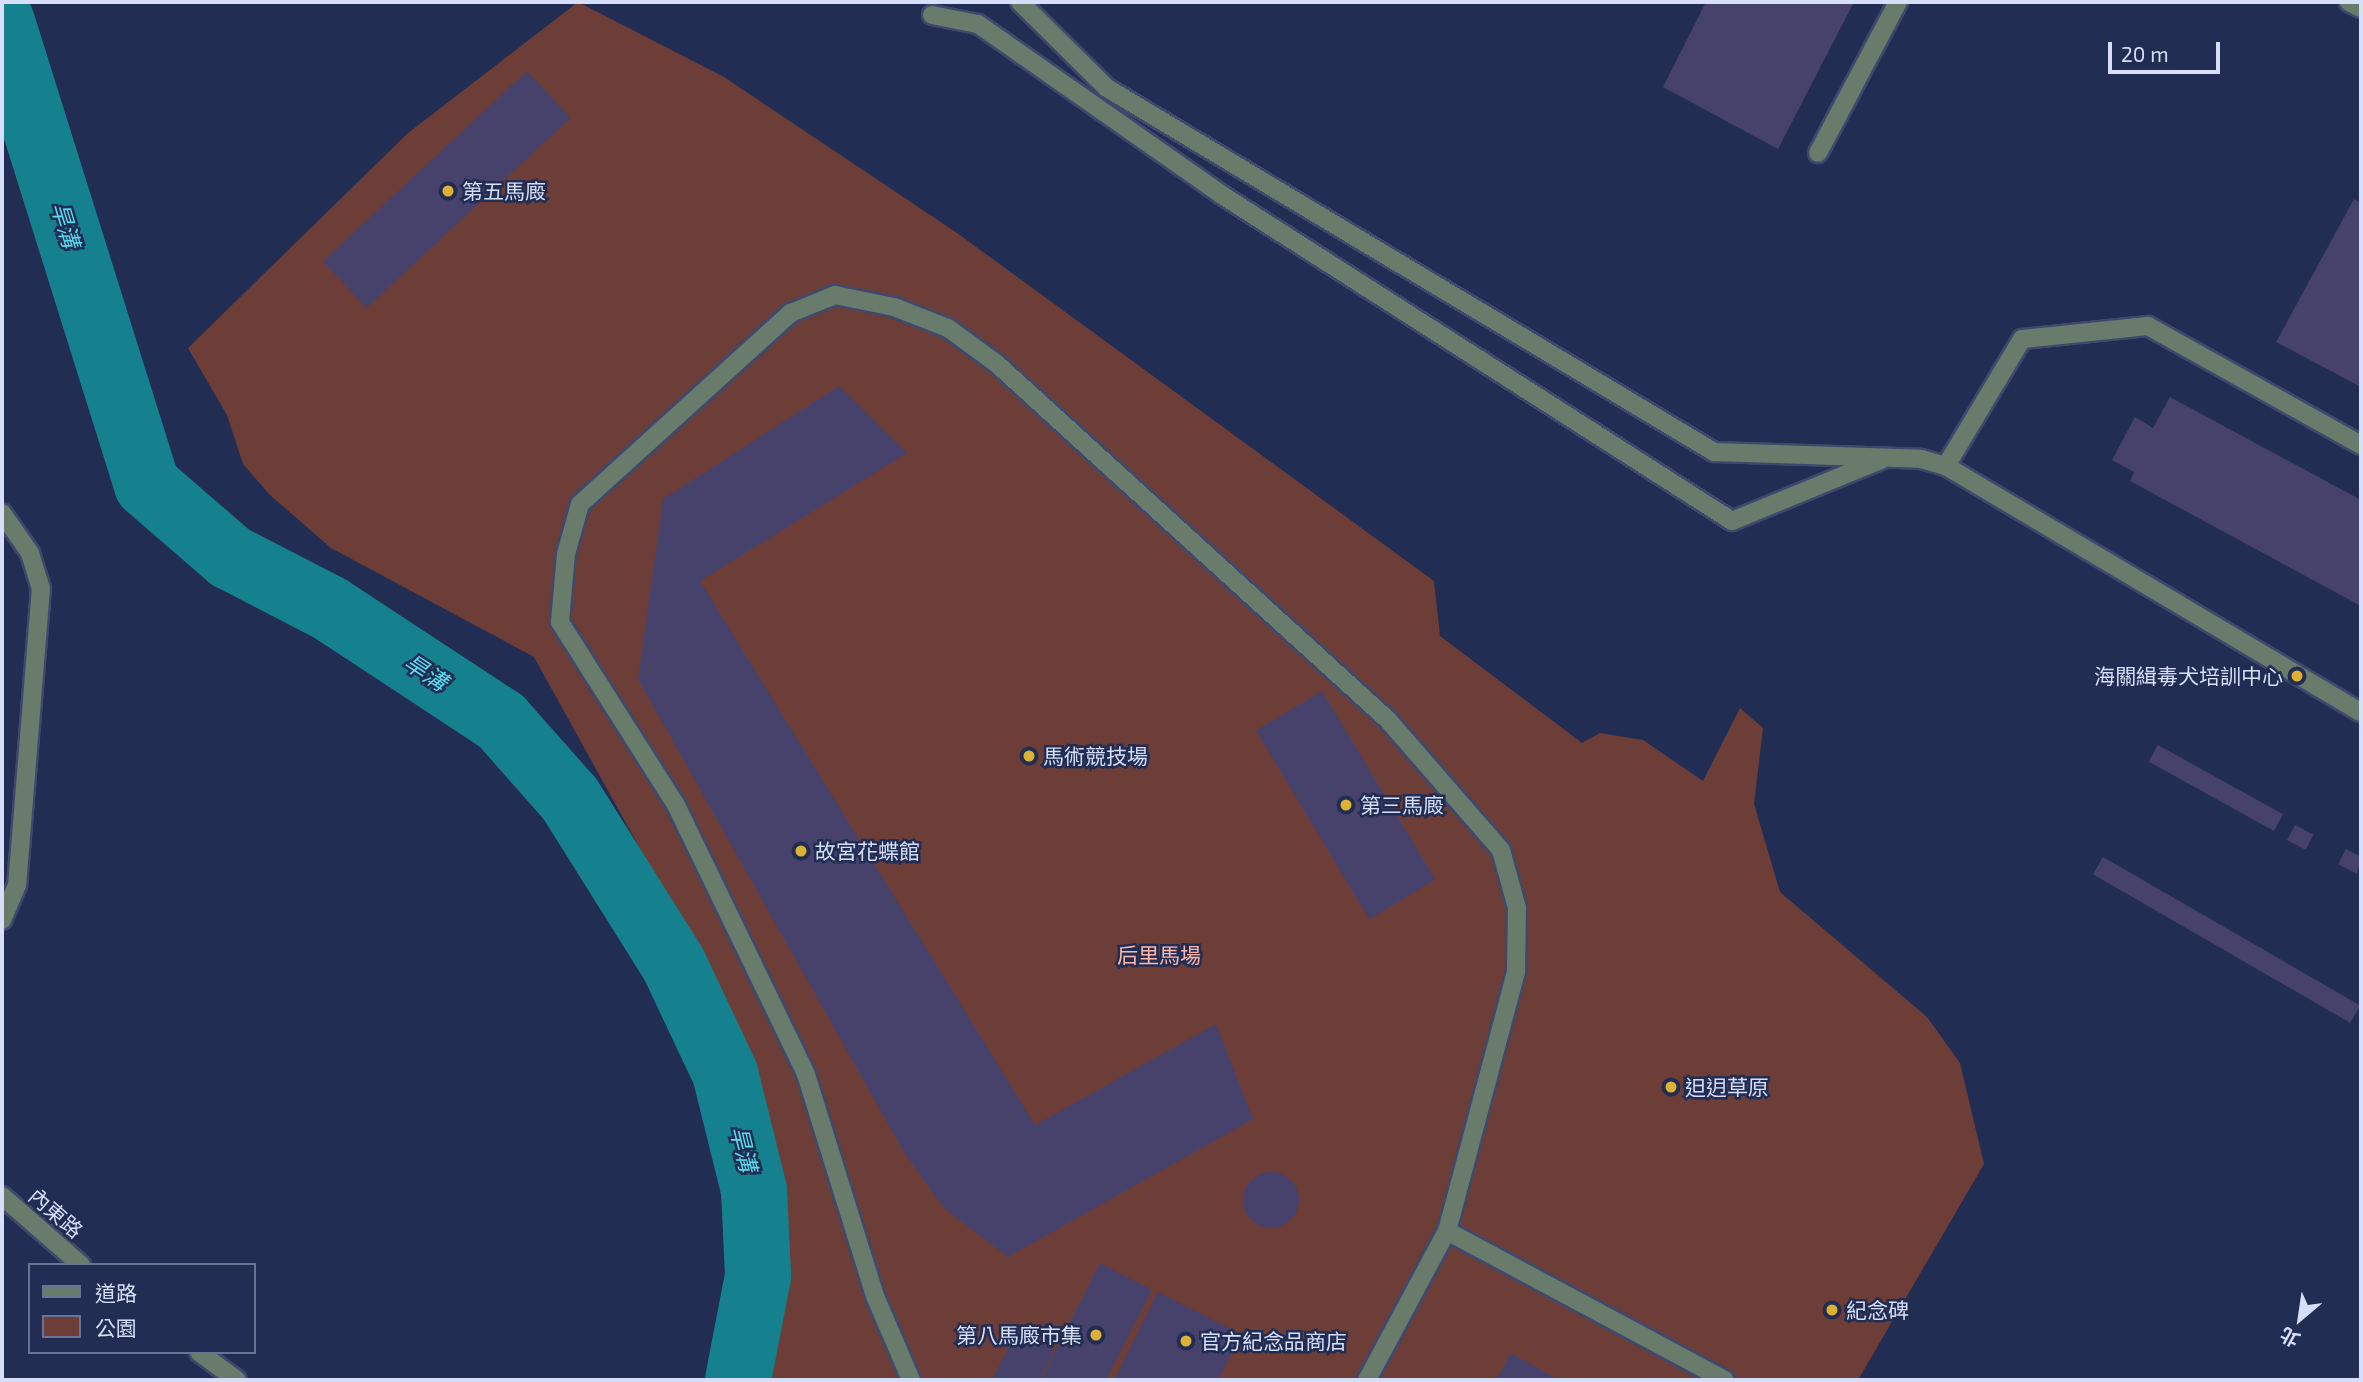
<!DOCTYPE html>
<meta charset="utf-8">
<style>
body{margin:0}
#map{position:relative;width:2363px;height:1382px;overflow:hidden;background:#212d53;font-family:"Exo 2","Noto Sans TC",sans-serif}
div>[style]{position:absolute}
.green>*{inset:0;background:#6d3e37}
.river>*{height:66px;margin:-33px;padding:0 33px;transform-origin:33px;border-radius:33px;background:#16818e}
.building>*{inset:0;background:#47426c;transform-origin:0 0}
.round{border-radius:50%}
.roads{filter:drop-shadow(2px 0 #3e496d) drop-shadow(-2px 0 #3e496d) drop-shadow(0 2px #3e496d) drop-shadow(0 -2px #3e496d)}
.minor>*{height:18px;margin:-9px;padding:0 9px;transform-origin:9px;border-radius:9px;background:#697b6b}
.dots>*{width:19px;height:19px;translate:-50% -50%;box-sizing:border-box;border:4px solid #212d53;border-radius:50%}
span{translate:-50% -50%;white-space:nowrap;text-align:center;line-height:1.15;-webkit-text-stroke:5px #212d53;paint-order:stroke}
.poi-label{font-size:21px;color:#d6dff7}
.left{translate:0 -50%;text-align:left}
.right{translate:-100% -50%;text-align:right}
.park-label{font-size:21px;color:#feb6ab}
.street-label{font-size:21px;color:#d6dff7}
.water-label{font-size:23px;color:#5adaed;font-style:italic}
.frame{position:absolute;inset:0;border:4px solid #d6dff7;pointer-events:none}
.legend{position:absolute;left:28px;top:1263px;width:228px;height:91px;box-sizing:border-box;background:#212d53;border:2px solid #697495;margin:0;padding:9px 12px;list-style:none;font-size:21px;color:#d6dff7}
.legend li{display:flex;align-items:center;gap:14px;height:35px}
.legend b{width:35px;border:2px solid #697495}
.north{position:absolute;left:2265px;top:1284px;width:70px;height:70px;-webkit-text-stroke:5px #212d53;paint-order:stroke;rotate:209deg;font-size:19px;font-weight:700;line-height:28px;text-align:center;color:#d6dff7}
.north::after{content:'';display:block;margin:auto;width:24px;height:32px;background:#d6dff7;clip-path:polygon(50% 0,100% 100%,50% 72%,0 100%)}
.scale{position:absolute;left:2108px;top:42px;width:112px;height:32px;box-sizing:border-box;border:4px solid #d6dff7;border-top:0;padding-left:9px;font-size:21px;line-height:24px;white-space:nowrap;color:#d6dff7;-webkit-text-stroke:5px #212d53;paint-order:stroke}
</style>
<div id="map">
<div class="green">
<div style="clip-path:polygon(578px 2px,724px 77px,957px 233px,1434px 581px,1440px 636px,1582px 743px,1600px 733px,1643px 740px,1703px 781px,1740px 708px,1763px 728px,1754px 804px,1780px 892px,1927px 1017px,1960px 1063px,1984px 1164px,1858px 1380px,771px 1380px,790px 1279px,782px 1193px,751px 1082px,715px 984px,534px 657px,331px 548px,270px 495px,243px 464px,227px 415px,188px 348px,408px 133px)"></div>
</div>
<div class="river">
<div style="left:2px;top:22px;width:485px;rotate:72.6deg"></div>
<div style="left:147px;top:485px;width:110px;rotate:40.9deg"></div>
<div style="left:230px;top:557px;width:111px;rotate:27.3deg"></div>
<div style="left:329px;top:608px;width:206px;rotate:33.3deg"></div>
<div style="left:501px;top:721px;width:104px;rotate:48.5deg"></div>
<div style="left:570px;top:799px;width:196px;rotate:57.9deg"></div>
<div style="left:674px;top:965px;width:119px;rotate:64.7deg"></div>
<div style="left:725px;top:1073px;width:121px;rotate:76.1deg"></div>
<div style="left:754px;top:1190px;width:86px;rotate:87.3deg"></div>
<div style="left:758px;top:1276px;width:106px;rotate:100.9deg"></div>
</div>
<div class="building">
<div style="clip-path:polygon(1706px 2px,1854px 2px,1778px 149px,1663px 87px)"></div>
<div style="left:527px;top:71px;width:64px;height:279px;rotate:47deg"></div>
<div style="clip-path:polygon(2354px 199px,2361px 203px,2359px 386px,2276px 342px)"></div>
<div style="clip-path:polygon(839px 386px,907px 453px,700px 581px,1035px 1125px,1216px 1024px,1253px 1119px,1008px 1257px,945px 1209px,905px 1154px,638px 679px,663px 499px)"></div>
<div style="clip-path:polygon(2170px 397px,2361px 500px,2361px 606px,2130px 481px,2134px 472px,2112px 460px,2135px 417px,2153px 428px)"></div>
<div style="left:1322px;top:691px;width:220px;height:77px;rotate:59deg"></div>
<div style="left:2158px;top:745px;width:143px;height:19px;rotate:29deg"></div>
<div style="left:2295px;top:825px;width:21px;height:17px;rotate:28deg"></div>
<div style="clip-path:polygon(2346px 849px,2361px 857px,2357px 874px,2338px 864px)"></div>
<div style="left:2103px;top:857px;width:297px;height:20px;rotate:30deg"></div>
<div class="round" style="left:1243px;top:1172px;width:56px;height:56px"></div>
<div style="clip-path:polygon(1100px 1263px,1152px 1290px,1106px 1380px,1041px 1380px)"></div>
<div style="clip-path:polygon(1158px 1292px,1241px 1334px,1218px 1380px,1114px 1380px)"></div>
<div style="clip-path:polygon(1017px 1331px,1055px 1350px,1039px 1380px,992px 1380px)"></div>
<div style="clip-path:polygon(1511px 1353px,1559px 1380px,1496px 1380px)"></div>
</div>
<div class="roads">
<div class="minor">
<div style="left:1020px;top:2px;width:122px;rotate:44.7deg"></div>
<div style="left:1107px;top:88px;width:708px;rotate:30.95deg"></div>
<div style="left:1714px;top:452px;width:207px;rotate:1.9deg"></div>
<div style="left:1921px;top:459px;width:26px;rotate:16deg"></div>
<div style="left:1946px;top:466px;width:482px;rotate:30.7deg"></div>
<div style="left:2349px;top:2px;width:13px;rotate:27deg"></div>
<div style="left:932px;top:15px;width:47px;rotate:11.1deg"></div>
<div style="left:978px;top:24px;width:298px;rotate:35deg"></div>
<div style="left:1222px;top:195px;width:605px;rotate:32.59deg"></div>
<div style="left:1732px;top:521px;width:161px;rotate:-22.3deg"></div>
<div style="left:1818px;top:153px;width:171px;rotate:-62.1deg"></div>
<div style="left:1946px;top:466px;width:148px;rotate:-59.1deg"></div>
<div style="left:2022px;top:339px;width:127px;rotate:-5.9deg"></div>
<div style="left:2148px;top:326px;width:244px;rotate:29.2deg"></div>
<div style="left:2px;top:513px;width:49px;rotate:55deg"></div>
<div style="left:30px;top:553px;width:37px;rotate:73deg"></div>
<div style="left:41px;top:588px;width:298px;rotate:94.6deg"></div>
<div style="left:17px;top:885px;width:38px;rotate:113deg"></div>
<div style="left:2px;top:1196px;width:105px;rotate:41.1deg"></div>
<div style="left:199px;top:1352px;width:47px;rotate:36.4deg"></div>
<div style="left:911px;top:1380px;width:91px;rotate:-113.2deg"></div>
<div style="left:875px;top:1296px;width:232px;rotate:-107.3deg"></div>
<div style="left:806px;top:1074px;width:299px;rotate:-115.8deg"></div>
<div style="left:676px;top:805px;width:217px;rotate:-122.4deg"></div>
<div style="left:560px;top:622px;width:68px;rotate:-85deg"></div>
<div style="left:566px;top:554px;width:52px;rotate:-74.4deg"></div>
<div style="left:580px;top:504px;width:285px;rotate:-42.2deg"></div>
<div style="left:791px;top:313px;width:48px;rotate:-22.2deg"></div>
<div style="left:835px;top:295px;width:60px;rotate:11.5deg"></div>
<div style="left:894px;top:307px;width:58px;rotate:21.3deg"></div>
<div style="left:948px;top:328px;width:61px;rotate:36.3deg"></div>
<div style="left:997px;top:364px;width:529px;rotate:42.32deg"></div>
<div style="left:1388px;top:720px;width:172px;rotate:49deg"></div>
<div style="left:1501px;top:850px;width:60px;rotate:74.6deg"></div>
<div style="left:1517px;top:908px;width:64px;rotate:90.9deg"></div>
<div style="left:1516px;top:972px;width:268px;rotate:104.9deg"></div>
<div style="left:1367px;top:1380px;width:169px;rotate:-61.8deg"></div>
<div style="left:1447px;top:1231px;width:315px;rotate:28.2deg"></div>
</div>
</div>
<div class="dots">
<div style="left:448px;top:191px;background:#ddb133"></div>
<div style="left:2297px;top:676px;background:#ddb133"></div>
<div style="left:1029px;top:756px;background:#ddb133"></div>
<div style="left:1346px;top:805px;background:#ddb133"></div>
<div style="left:801px;top:851px;background:#ddb133"></div>
<div style="left:1671px;top:1087px;background:#ddb133"></div>
<div style="left:1832px;top:1310px;background:#ddb133"></div>
<div style="left:1096px;top:1335px;background:#ddb133"></div>
<div style="left:1186px;top:1341px;background:#ddb133"></div>
</div>
<div class="poi-label">
<span class="left" style="left:462px;top:191px">第五馬廄</span>
<span class="right" style="left:2283px;top:676px">海關緝毒犬培訓中心</span>
<span class="left" style="left:1043px;top:756px">馬術競技場</span>
<span class="left" style="left:1360px;top:805px">第三馬廄</span>
<span class="left" style="left:815px;top:851px">故宮花蝶館</span>
<span class="left" style="left:1685px;top:1087px">𨑨迌草原</span>
<span class="left" style="left:1846px;top:1310px">紀念碑</span>
<span class="right" style="left:1082px;top:1335px">第八馬廄市集</span>
<span class="left" style="left:1200px;top:1341px">官方紀念品商店</span>
</div>
<div class="park-label">
<span style="left:1159px;top:955px">后里馬場</span>
</div>
<div class="street-label">
<span style="left:56px;top:1213px;rotate:41deg">內東路</span>
</div>
<div class="water-label">
<span style="left:66px;top:225px;rotate:73deg">旱溝</span>
<span style="left:426px;top:672px;rotate:33deg">旱溝</span>
<span style="left:744px;top:1149px;rotate:76deg">旱溝</span>
</div>
<div class="frame"></div>
<ul class="legend">
<li><b style="height:9px;background:#697b6b"></b>道路</li>
<li><b style="height:19px;background:#6d3e37"></b>公園</li>
</ul>
<div class="north">北</div>
<div class="scale">20 m</div>
</div>
